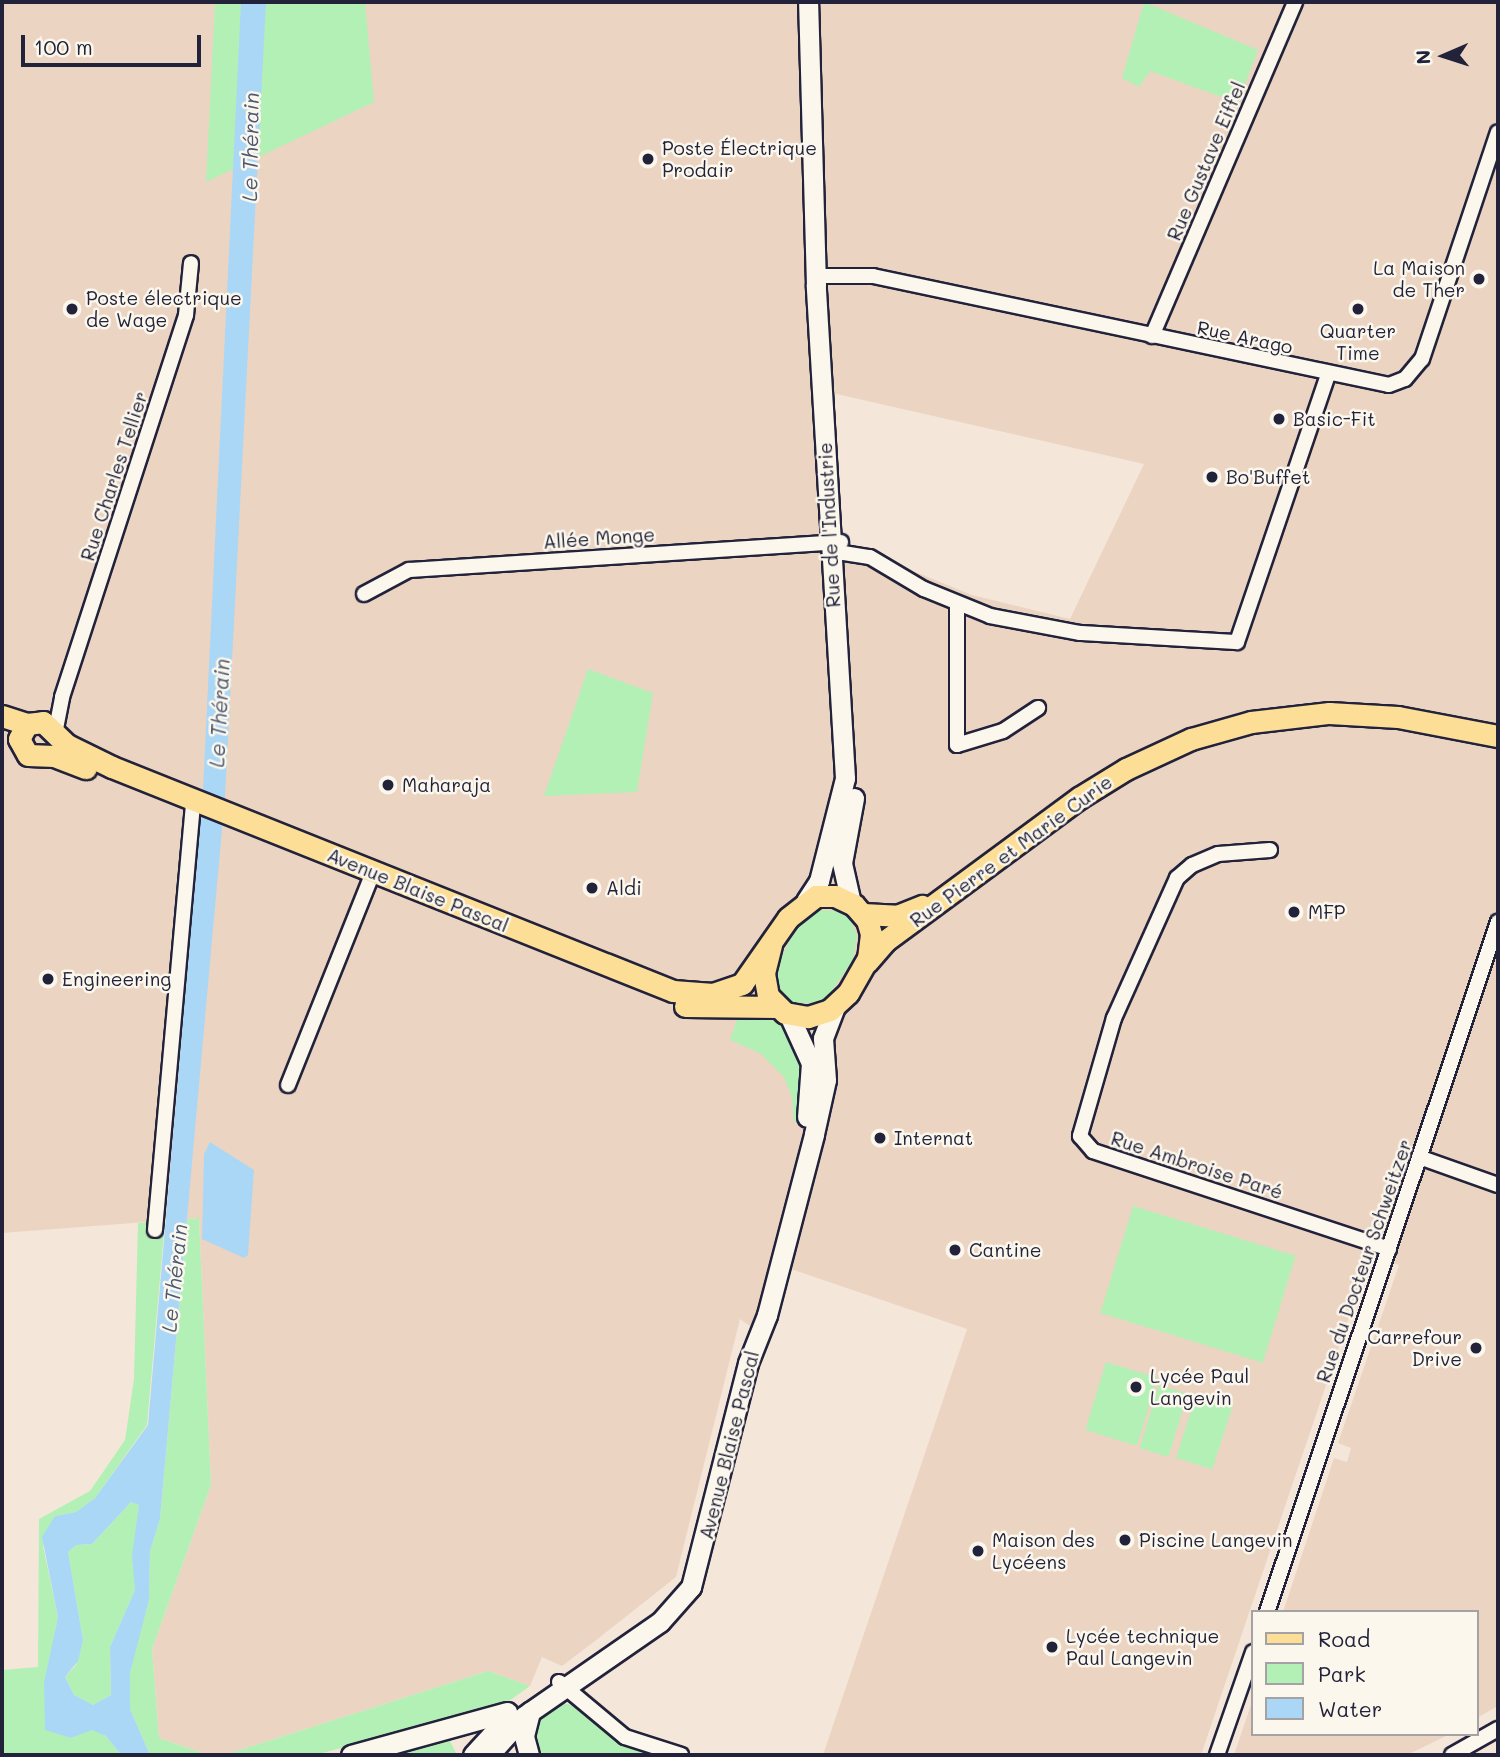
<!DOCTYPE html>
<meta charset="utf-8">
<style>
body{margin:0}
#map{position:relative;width:1500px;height:1757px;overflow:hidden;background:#f4e7d9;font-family:Mali,sans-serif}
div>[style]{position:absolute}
.built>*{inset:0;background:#ecd4c2}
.green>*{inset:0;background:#b3f0b5;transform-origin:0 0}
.water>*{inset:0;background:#aad7f6}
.roads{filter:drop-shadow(2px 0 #22223b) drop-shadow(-2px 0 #22223b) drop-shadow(0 2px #22223b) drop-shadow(0 -2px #22223b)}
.street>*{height:14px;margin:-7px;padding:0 7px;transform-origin:7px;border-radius:7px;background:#fbf7ec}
.secondary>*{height:19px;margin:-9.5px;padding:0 9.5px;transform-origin:9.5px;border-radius:9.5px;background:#fbf7ec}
.primary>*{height:21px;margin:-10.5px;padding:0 10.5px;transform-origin:10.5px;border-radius:10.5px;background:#fcde96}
.dots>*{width:19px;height:19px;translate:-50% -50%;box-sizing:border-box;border:4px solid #fbf7ec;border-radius:50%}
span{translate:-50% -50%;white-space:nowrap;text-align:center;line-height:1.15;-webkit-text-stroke:5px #fbf7ec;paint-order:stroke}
.poi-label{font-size:19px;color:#22223b}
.left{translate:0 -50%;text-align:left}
.right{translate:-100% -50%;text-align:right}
.street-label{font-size:19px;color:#22223b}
.water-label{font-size:21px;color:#4b5873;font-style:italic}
.frame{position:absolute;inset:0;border:4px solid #22223b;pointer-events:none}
.legend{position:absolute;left:1251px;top:1610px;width:228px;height:126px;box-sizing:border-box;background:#fbf7ec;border:2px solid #a4a2a5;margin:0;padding:9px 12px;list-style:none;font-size:21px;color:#22223b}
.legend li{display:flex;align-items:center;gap:14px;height:35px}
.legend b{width:35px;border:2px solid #a4a2a5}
.north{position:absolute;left:1409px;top:21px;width:70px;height:70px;-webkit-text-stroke:5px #fbf7ec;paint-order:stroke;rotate:267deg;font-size:19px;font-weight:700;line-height:28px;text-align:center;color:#22223b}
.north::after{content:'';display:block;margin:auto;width:24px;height:32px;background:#22223b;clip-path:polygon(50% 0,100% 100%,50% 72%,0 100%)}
.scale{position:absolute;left:21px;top:35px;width:180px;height:32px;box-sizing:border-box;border:4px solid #22223b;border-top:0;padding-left:9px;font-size:21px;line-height:24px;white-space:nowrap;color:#22223b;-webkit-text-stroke:5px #fbf7ec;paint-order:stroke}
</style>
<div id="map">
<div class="built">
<div style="clip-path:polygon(evenodd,2px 2px,1498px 2px,1498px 1706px,1477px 1718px,1477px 1612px,1283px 1612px,1334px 1458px,1347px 1462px,1351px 1448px,1338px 1443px,1399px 1265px,1370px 1255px,1201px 1755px,823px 1755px,967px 1329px,788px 1268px,768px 1339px,740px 1319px,676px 1577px,595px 1641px,562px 1666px,542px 1657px,530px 1686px,488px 1671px,224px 1755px,208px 1755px,159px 1738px,152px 1649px,211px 1485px,199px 1218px,2px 1233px,2px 2px,819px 390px,1144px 464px,1070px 619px,972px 595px,825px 535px,819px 390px)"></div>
<div style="clip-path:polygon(1253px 1699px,1253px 1734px,1450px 1734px,1407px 1755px,1234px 1755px)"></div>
</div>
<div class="green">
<div style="clip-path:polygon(215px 2px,365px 2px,374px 102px,206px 182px)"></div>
<div style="clip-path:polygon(1144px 2px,1258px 50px,1238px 103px,1150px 71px,1139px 87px,1122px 78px)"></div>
<div style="clip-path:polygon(588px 669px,653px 693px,637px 792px,544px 796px)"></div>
<div style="clip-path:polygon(820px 910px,838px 911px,851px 920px,857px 936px,853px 960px,824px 1002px,794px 1004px,779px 990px,777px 966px,797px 926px)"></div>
<div style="clip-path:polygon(768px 1013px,791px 1028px,803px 1054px,800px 1124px,794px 1122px,792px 1097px,784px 1077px,760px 1053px,730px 1040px,737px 1019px,744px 1014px)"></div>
<div style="left:1133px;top:1206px;width:170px;height:112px;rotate:17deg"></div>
<div style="clip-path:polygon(199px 1218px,211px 1485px,152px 1649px,159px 1738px,208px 1755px,150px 1755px,130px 1709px,129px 1673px,149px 1600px,150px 1551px,160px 1519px,187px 1219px)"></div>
<div style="clip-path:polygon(165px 1221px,147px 1425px,95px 1498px,76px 1512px,55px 1516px,43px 1546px,58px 1617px,46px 1677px,45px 1729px,71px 1738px,92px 1729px,106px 1736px,121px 1755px,2px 1755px,2px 1670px,38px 1667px,39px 1519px,90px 1491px,125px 1440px,134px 1379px,138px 1223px)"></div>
<div style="left:1106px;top:1362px;width:54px;height:71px;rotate:17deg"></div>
<div style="left:1159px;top:1385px;width:30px;height:66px;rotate:17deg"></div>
<div style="left:1197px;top:1393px;width:38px;height:68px;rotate:18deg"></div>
<div style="clip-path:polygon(131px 1502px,139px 1505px,135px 1590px,110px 1647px,111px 1695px,93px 1705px,74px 1695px,65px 1677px,76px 1665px,83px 1640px,68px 1552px,76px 1545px,92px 1544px)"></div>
<div style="clip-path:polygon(488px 1671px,530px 1686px,505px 1704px,315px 1755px,224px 1755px)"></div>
<div style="clip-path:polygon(558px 1702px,571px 1705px,626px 1746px,660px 1755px,536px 1755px,536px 1719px)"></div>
<div style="clip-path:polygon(448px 1737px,457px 1755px,374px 1755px)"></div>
</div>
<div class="water">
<div style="clip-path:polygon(evenodd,241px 2px,266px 2px,225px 796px,160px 1519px,150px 1551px,149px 1600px,130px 1673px,130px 1709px,150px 1755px,121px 1755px,106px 1736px,92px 1730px,71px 1738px,45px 1730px,44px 1683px,58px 1617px,42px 1537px,55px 1516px,76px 1512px,95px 1498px,148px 1425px,203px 790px,241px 2px,131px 1502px,139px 1505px,132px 1556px,135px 1590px,110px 1647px,111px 1695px,93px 1705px,74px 1695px,65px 1677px,78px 1661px,83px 1640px,68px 1552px,76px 1545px,92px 1544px,131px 1502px)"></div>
<div style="clip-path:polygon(210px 1142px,254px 1170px,248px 1255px,244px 1258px,202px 1239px,204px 1154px)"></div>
</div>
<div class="roads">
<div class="street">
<div style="left:816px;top:276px;width:57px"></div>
<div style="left:873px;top:276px;width:527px;rotate:11.93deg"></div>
<div style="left:1389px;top:385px;width:17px;rotate:-21deg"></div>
<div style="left:1405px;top:379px;width:26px;rotate:-50deg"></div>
<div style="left:1422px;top:359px;width:239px;rotate:-71.5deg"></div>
<div style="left:1152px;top:336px;width:363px;rotate:-66.8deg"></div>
<div style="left:831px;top:551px;width:39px;rotate:9deg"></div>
<div style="left:870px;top:557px;width:63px;rotate:30.7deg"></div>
<div style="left:924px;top:589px;width:71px;rotate:22.2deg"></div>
<div style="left:990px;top:616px;width:92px;rotate:10.7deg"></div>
<div style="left:1080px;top:633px;width:157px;rotate:3.3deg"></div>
<div style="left:1237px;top:642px;width:282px;rotate:-71.2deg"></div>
<div style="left:364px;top:594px;width:51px;rotate:-28.1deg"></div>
<div style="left:409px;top:570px;width:433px;rotate:-3.7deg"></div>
<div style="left:957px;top:604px;width:141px;rotate:90deg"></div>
<div style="left:957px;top:745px;width:48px;rotate:-16.9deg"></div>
<div style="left:1003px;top:731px;width:42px;rotate:-33.3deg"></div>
<div style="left:55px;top:734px;width:38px;rotate:-79deg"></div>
<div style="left:62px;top:697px;width:402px;rotate:-72deg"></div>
<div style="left:186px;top:315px;width:52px;rotate:-84.5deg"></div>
<div style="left:1270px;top:850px;width:52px;rotate:175.6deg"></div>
<div style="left:1218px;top:854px;width:28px;rotate:157deg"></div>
<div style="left:1192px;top:865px;width:20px;rotate:139deg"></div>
<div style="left:1177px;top:878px;width:154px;rotate:114.2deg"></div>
<div style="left:1114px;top:1018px;width:123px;rotate:106.1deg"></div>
<div style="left:1080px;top:1136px;width:20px;rotate:49deg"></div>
<div style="left:1093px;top:1151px;width:312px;rotate:18.3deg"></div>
<div style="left:288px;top:1085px;width:229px;rotate:-68.2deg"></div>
<div style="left:1419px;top:1157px;width:84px;rotate:19.5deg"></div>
<div style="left:155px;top:1230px;width:432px;rotate:-84.9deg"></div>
<div style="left:1267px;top:1612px;width:728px;rotate:-71.49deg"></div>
<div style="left:559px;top:1682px;width:86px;rotate:39.8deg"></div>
<div style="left:625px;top:1737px;width:59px;rotate:17.8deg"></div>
<div style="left:1217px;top:1755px;width:109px;rotate:-70.7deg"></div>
<div style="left:1452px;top:1755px;width:53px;rotate:-29.5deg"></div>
</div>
<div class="secondary">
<div style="left:806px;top:901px;width:24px;rotate:-57deg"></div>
<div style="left:819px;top:881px;width:106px;rotate:-75.8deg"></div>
<div style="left:845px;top:778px;width:494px;rotate:-93.4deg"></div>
<div style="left:816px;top:285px;width:283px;rotate:-91.6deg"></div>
<div style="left:851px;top:903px;width:41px;rotate:-102.7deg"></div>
<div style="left:842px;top:863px;width:66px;rotate:-79.5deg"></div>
<div style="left:789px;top:1015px;width:53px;rotate:65.4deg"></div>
<div style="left:811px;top:1063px;width:54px;rotate:94.2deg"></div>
<div style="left:351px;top:1755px;width:162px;rotate:-15.4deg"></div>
<div style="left:473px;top:1755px;width:46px;rotate:-47.6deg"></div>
<div style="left:489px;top:1755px;width:52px;rotate:-48.1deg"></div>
<div style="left:524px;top:1716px;width:165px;rotate:-34.7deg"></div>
<div style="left:660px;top:1622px;width:47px;rotate:-48.5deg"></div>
<div style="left:691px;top:1587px;width:231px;rotate:-75.7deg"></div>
<div style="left:748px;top:1363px;width:52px;rotate:-68.4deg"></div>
<div style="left:767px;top:1315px;width:187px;rotate:-75.4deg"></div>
<div style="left:814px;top:1134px;width:55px;rotate:-77.5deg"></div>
<div style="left:826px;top:1080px;width:42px;rotate:-94.1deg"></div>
<div style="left:823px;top:1038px;width:33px;rotate:-69deg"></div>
<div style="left:529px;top:1755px;width:20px;rotate:-105deg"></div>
<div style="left:524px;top:1736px;width:25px;rotate:-76deg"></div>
</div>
<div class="primary">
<div style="left:2px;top:716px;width:26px;rotate:18deg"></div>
<div style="left:27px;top:724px;width:16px;rotate:-7deg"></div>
<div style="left:43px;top:722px;width:33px;rotate:44deg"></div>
<div style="left:67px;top:745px;width:50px;rotate:26.1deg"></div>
<div style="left:112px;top:767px;width:604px;rotate:21.77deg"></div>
<div style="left:673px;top:991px;width:40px;rotate:4.3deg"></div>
<div style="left:713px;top:994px;width:31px;rotate:-19deg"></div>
<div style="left:742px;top:984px;width:80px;rotate:-55.1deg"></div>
<div style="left:788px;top:918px;width:36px;rotate:-38deg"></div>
<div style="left:816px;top:896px;width:19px"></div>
<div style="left:835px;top:896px;width:21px;rotate:25deg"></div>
<div style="left:854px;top:905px;width:20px;rotate:49deg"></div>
<div style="left:867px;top:920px;width:15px;rotate:74deg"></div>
<div style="left:871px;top:934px;width:24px;rotate:97deg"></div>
<div style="left:868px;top:958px;width:40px;rotate:119.7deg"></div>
<div style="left:848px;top:993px;width:25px;rotate:137deg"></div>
<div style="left:830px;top:1010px;width:23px;rotate:162deg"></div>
<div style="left:808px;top:1017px;width:23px;rotate:-170deg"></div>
<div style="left:785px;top:1013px;width:24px;rotate:-135deg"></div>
<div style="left:768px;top:996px;width:23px;rotate:-100deg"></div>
<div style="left:764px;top:973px;width:29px;rotate:-76deg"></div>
<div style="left:27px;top:724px;width:17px;rotate:118deg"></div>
<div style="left:19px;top:739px;width:18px;rotate:61deg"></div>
<div style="left:28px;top:755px;width:26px;rotate:2deg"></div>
<div style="left:54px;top:756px;width:34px;rotate:21deg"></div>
<div style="left:863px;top:914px;width:34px;rotate:3deg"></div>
<div style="left:897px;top:916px;width:27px;rotate:-22deg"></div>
<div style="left:867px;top:962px;width:28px;rotate:-49deg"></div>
<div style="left:885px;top:941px;width:241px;rotate:-36.4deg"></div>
<div style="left:1079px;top:798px;width:55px;rotate:-31.7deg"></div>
<div style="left:1126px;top:769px;width:72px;rotate:-24.8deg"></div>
<div style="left:1191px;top:739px;width:62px;rotate:-15.8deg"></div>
<div style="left:1251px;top:722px;width:79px;rotate:-6.6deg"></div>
<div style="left:1329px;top:713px;width:69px;rotate:3.3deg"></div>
<div style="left:1398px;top:717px;width:102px;rotate:10.8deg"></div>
<div style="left:685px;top:1006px;width:92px;rotate:0.6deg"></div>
</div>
</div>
<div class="dots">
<div style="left:648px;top:159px;background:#22223b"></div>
<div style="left:1479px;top:279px;background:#22223b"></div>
<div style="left:72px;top:309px;background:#22223b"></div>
<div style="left:1358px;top:309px;background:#22223b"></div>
<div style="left:1279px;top:419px;background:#22223b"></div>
<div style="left:1212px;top:477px;background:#22223b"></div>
<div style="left:388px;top:785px;background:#22223b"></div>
<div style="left:592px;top:888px;background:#22223b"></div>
<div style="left:1294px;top:912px;background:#22223b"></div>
<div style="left:48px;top:979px;background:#22223b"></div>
<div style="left:880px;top:1138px;background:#22223b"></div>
<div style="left:955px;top:1250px;background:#22223b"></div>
<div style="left:1476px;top:1348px;background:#22223b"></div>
<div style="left:1136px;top:1387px;background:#22223b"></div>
<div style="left:1125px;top:1540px;background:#22223b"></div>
<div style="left:978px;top:1551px;background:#22223b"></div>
<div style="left:1052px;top:1647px;background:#22223b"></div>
</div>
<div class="poi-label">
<span class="left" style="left:662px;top:159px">Poste Électrique<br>Prodair</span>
<span class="right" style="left:1465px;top:279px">La Maison<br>de Ther</span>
<span class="left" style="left:86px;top:309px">Poste électrique<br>de Wage</span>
<span style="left:1358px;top:342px">Quarter<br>Time</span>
<span class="left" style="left:1293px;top:419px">Basic-Fit</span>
<span class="left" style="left:1226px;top:477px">Bo'Buffet</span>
<span class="left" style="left:402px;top:785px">Maharaja</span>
<span class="left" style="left:606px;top:888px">Aldi</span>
<span class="left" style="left:1308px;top:912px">MFP</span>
<span class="left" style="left:62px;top:979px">Engineering</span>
<span class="left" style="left:894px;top:1138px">Internat</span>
<span class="left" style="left:969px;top:1250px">Cantine</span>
<span class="right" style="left:1462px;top:1348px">Carrefour<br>Drive</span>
<span class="left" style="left:1150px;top:1387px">Lycée Paul<br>Langevin</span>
<span class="left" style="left:992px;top:1551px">Maison des<br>Lycéens</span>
<span class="left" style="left:1139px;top:1540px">Piscine Langevin</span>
<span class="left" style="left:1066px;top:1647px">Lycée technique<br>Paul Langevin</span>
</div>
<div class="street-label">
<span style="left:1206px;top:161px;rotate:-67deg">Rue Gustave Eiffel</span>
<span style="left:1245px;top:337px;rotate:12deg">Rue Arago</span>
<span style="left:114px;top:476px;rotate:-72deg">Rue Charles Tellier</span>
<span style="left:829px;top:525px;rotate:-93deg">Rue de l'Industrie</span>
<span style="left:599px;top:538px;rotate:-4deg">Allée Monge</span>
<span style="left:1011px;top:851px;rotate:-36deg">Rue Pierre et Marie Curie</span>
<span style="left:418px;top:890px;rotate:22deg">Avenue Blaise Pascal</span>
<span style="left:1197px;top:1165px;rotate:18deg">Rue Ambroise Paré</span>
<span style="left:1364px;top:1261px;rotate:-71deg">Rue du Docteur Schweitzer</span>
<span style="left:729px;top:1445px;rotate:-76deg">Avenue Blaise Pascal</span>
</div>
<div class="water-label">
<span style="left:250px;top:147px;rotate:-89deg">Le Thérain</span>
<span style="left:219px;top:713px;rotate:-87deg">Le Thérain</span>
<span style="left:174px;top:1278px;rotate:-84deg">Le Thérain</span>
</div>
<div class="frame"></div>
<ul class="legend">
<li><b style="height:9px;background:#fcde96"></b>Road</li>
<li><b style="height:19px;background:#b3f0b5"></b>Park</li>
<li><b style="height:19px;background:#aad7f6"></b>Water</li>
</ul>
<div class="north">N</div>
<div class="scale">100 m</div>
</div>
